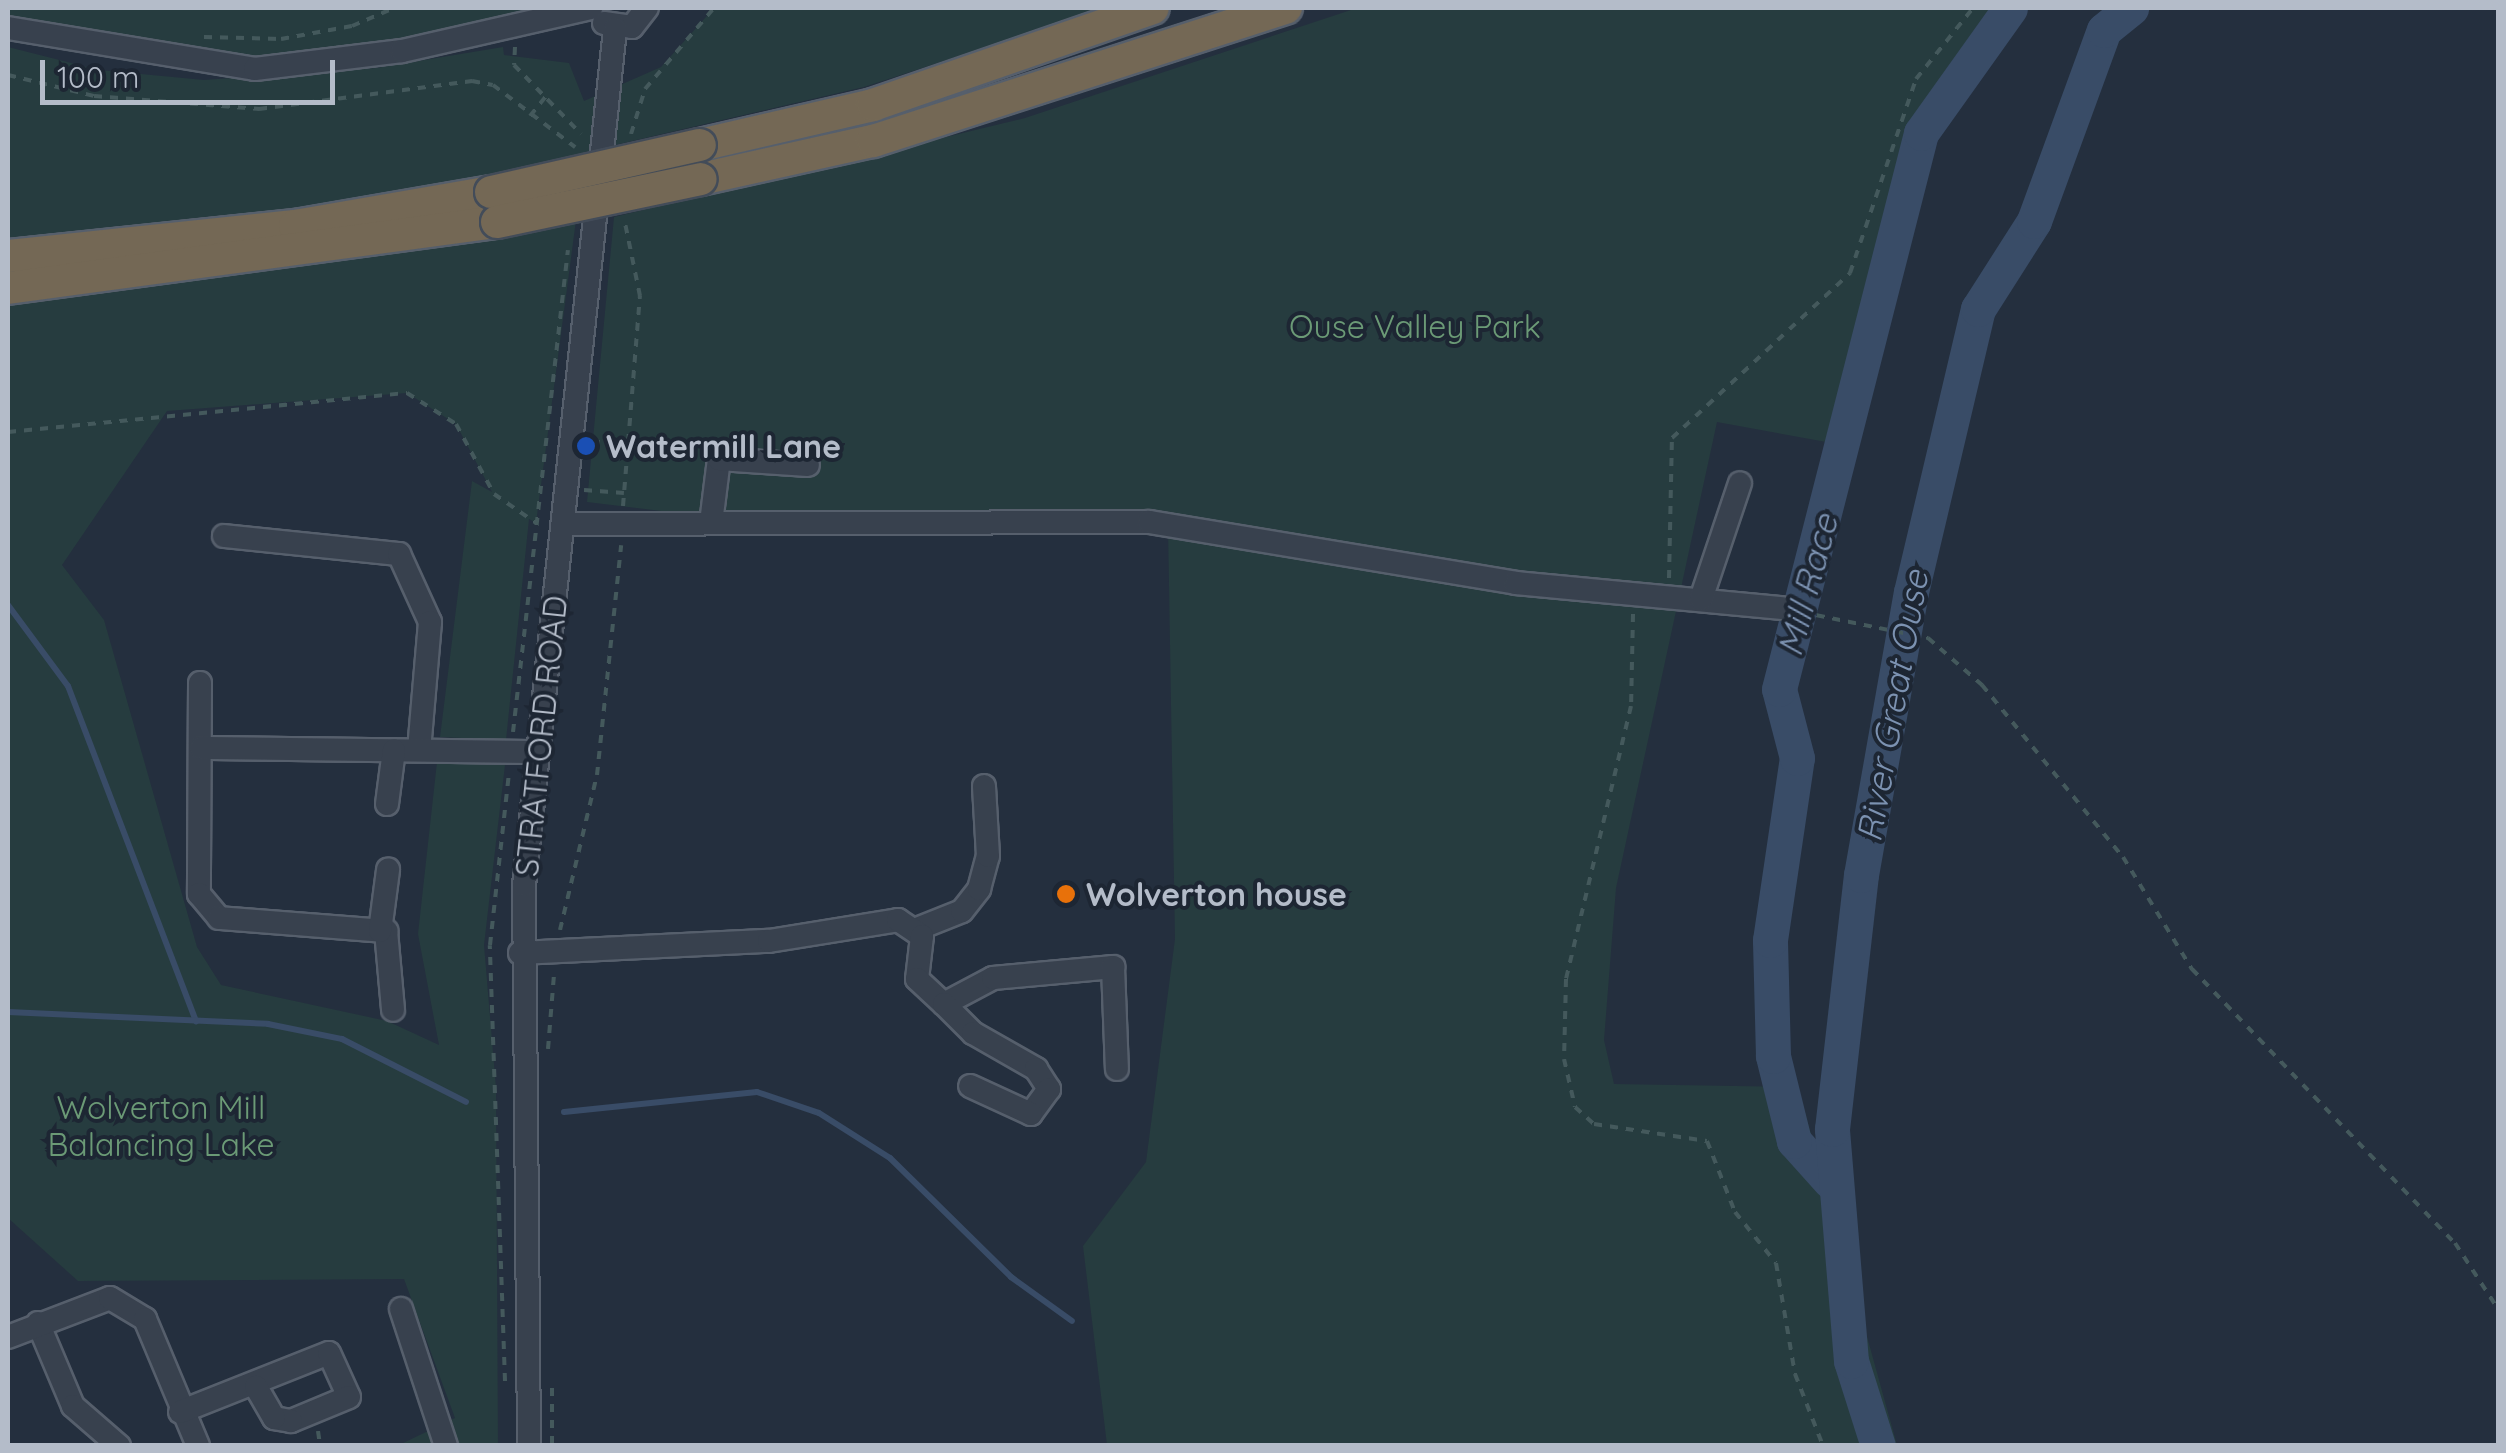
<!DOCTYPE html>
<style>
body{margin:0}
#map{position:relative;width:2506px;height:1453px;overflow:hidden;background:#242f3e;font-family:Quicksand,sans-serif}
div>[style]{position:absolute}
.green>*{inset:0;background:#263c3f}
.stream>*{height:6px;margin:-3px;padding:0 3px;transform-origin:3px;border-radius:3px;background:#394c67}
.river>*{height:35px;margin:-17.5px;padding:0 17.5px;transform-origin:17.5px;border-radius:17.5px;background:#394c67}
.path>*{height:4px;margin-top:-2px;transform-origin:0;background:repeating-linear-gradient(90deg,#44595c 0 8px,transparent 0 16px)}
.roads{filter:drop-shadow(2px 0 #565f6c) drop-shadow(-2px 0 #565f6c) drop-shadow(0 2px #565f6c) drop-shadow(0 -2px #565f6c)}
.minor>*{height:22px;margin:-11px;padding:0 11px;transform-origin:11px;border-radius:11px;background:#38414e}
.highway>*{height:32px;margin:-16px;padding:0 16px;transform-origin:16px;border-radius:16px;background:#746855}
.bridges{filter:drop-shadow(2px 0 #434c59) drop-shadow(-2px 0 #434c59) drop-shadow(0 2px #434c59) drop-shadow(0 -2px #434c59)}
.highway-bridge>*{height:32px;margin:-16px;padding:0 16px;transform-origin:16px;border-radius:16px;background:#746855}
.dots>*{width:28px;height:28px;translate:-50% -50%;box-sizing:border-box;border:5px solid #1d2633;border-radius:50%}
span{translate:-50% -50%;white-space:nowrap;text-align:center;line-height:1.15;-webkit-text-stroke:8px #1d2633;paint-order:stroke}
.park-label{font-size:32px;color:#6b9a76}
.poi-label{font-size:32px;color:#b4bcc9;font-weight:700}
.left{translate:0 -50%;text-align:left}
.street-label{font-size:32px;color:#b4bcc9}
.water-label{font-size:35px;color:#7c92b1;font-style:italic}
.frame{position:absolute;inset:0;border:10px solid #b4bcc9;pointer-events:none}
.scale{position:absolute;left:40px;top:60px;width:295px;height:45px;box-sizing:border-box;border:5px solid #b4bcc9;border-top:0;padding-left:12px;font-size:30px;line-height:35px;white-space:nowrap;color:#b4bcc9;-webkit-text-stroke:8px #1d2633;paint-order:stroke}
</style>
<div id="map">
<div class="green">
<div style="clip-path:polygon(8px 8px,578px 8px,255px 69px,8px 28px)"></div>
<div style="clip-path:polygon(714px 8px,1106px 8px,864px 87px,585px 152px,536px 523px,529px 519px,506px 740px,440px 737px,472px 481px,492px 492px,456px 424px,407px 393px,167px 411px,62px 565px,104px 620px,197px 947px,221px 985px,387px 1021px,439px 1045px,418px 934px,437px 762px,505px 765px,484px 945px,496px 1088px,498px 1445px,399px 1445px,455px 1418px,404px 1279px,78px 1281px,8px 1218px,8px 47px,99px 70px,204px 80px,376px 68px,503px 47px,504px 55px,569px 63px,584px 101px,661px 67px)"></div>
<div style="clip-path:polygon(1357px 8px,2010px 8px,1921px 133px,1843px 445px,1717px 422px,1616px 888px,1604px 1040px,1614px 1084px,1798px 1087px,1897px 1445px,1107px 1445px,1083px 1246px,1146px 1162px,1175px 939px,1168px 525px,761px 523px,587px 502px,614px 217px,1025px 118px)"></div>
</div>
<div class="stream">
<div style="left:8px;top:605px;width:101px;rotate:53.5deg"></div>
<div style="left:68px;top:686px;width:359px;rotate:69.1deg"></div>
<div style="left:8px;top:1012px;width:260px;rotate:2.6deg"></div>
<div style="left:268px;top:1024px;width:76px;rotate:11.5deg"></div>
<div style="left:342px;top:1039px;width:139px;rotate:26.9deg"></div>
<div style="left:564px;top:1112px;width:194px;rotate:-5.9deg"></div>
<div style="left:757px;top:1092px;width:65px;rotate:18.7deg"></div>
<div style="left:819px;top:1113px;width:84px;rotate:32.4deg"></div>
<div style="left:890px;top:1158px;width:170px;rotate:44.5deg"></div>
<div style="left:1011px;top:1277px;width:75px;rotate:35.8deg"></div>
</div>
<div class="river">
<div style="left:1830px;top:1181px;width:54px;rotate:-132deg"></div>
<div style="left:1794px;top:1141px;width:88px;rotate:-103.9deg"></div>
<div style="left:1773px;top:1056px;width:116px;rotate:-91.5deg"></div>
<div style="left:1770px;top:940px;width:184px;rotate:-81.6deg"></div>
<div style="left:1797px;top:758px;width:71px;rotate:-104.6deg"></div>
<div style="left:1779px;top:689px;width:574px;rotate:-75.67deg"></div>
<div style="left:1921px;top:133px;width:153px;rotate:-54.5deg"></div>
<div style="left:1878px;top:1446px;width:89px;rotate:-107.6deg"></div>
<div style="left:1851px;top:1361px;width:233px;rotate:-94.7deg"></div>
<div style="left:1832px;top:1129px;width:256px;rotate:-83.5deg"></div>
<div style="left:1861px;top:875px;width:287px;rotate:-80deg"></div>
<div style="left:1911px;top:592px;width:291px;rotate:-76.7deg"></div>
<div style="left:1978px;top:309px;width:104px;rotate:-57.5deg"></div>
<div style="left:2034px;top:221px;width:203px;rotate:-69.9deg"></div>
<div style="left:2104px;top:30px;width:35px;rotate:-39deg"></div>
</div>
<div class="path">
<div style="left:204px;top:37px;width:77px;rotate:1.5deg"></div>
<div style="left:281px;top:39px;width:72px;rotate:-10.4deg"></div>
<div style="left:352px;top:26px;width:46px;rotate:-23.2deg"></div>
<div style="left:515px;top:47px;width:18px;rotate:93deg"></div>
<div style="left:514px;top:65px;width:96px;rotate:45.8deg"></div>
<div style="left:8px;top:75px;width:89px;rotate:13.7deg"></div>
<div style="left:94px;top:96px;width:166px;rotate:4.5deg"></div>
<div style="left:259px;top:109px;width:215px;rotate:-7.5deg"></div>
<div style="left:472px;top:81px;width:21px;rotate:11deg"></div>
<div style="left:493px;top:85px;width:103px;rotate:37.1deg"></div>
<div style="left:530px;top:116px;width:26px;rotate:-51deg"></div>
<div style="left:631px;top:134px;width:47px;rotate:-72.7deg"></div>
<div style="left:645px;top:89px;width:106px;rotate:-49.6deg"></div>
<div style="left:8px;top:432px;width:401px;rotate:-5.6deg"></div>
<div style="left:407px;top:393px;width:58px;rotate:32.3deg"></div>
<div style="left:456px;top:424px;width:80px;rotate:61.5deg"></div>
<div style="left:494px;top:494px;width:51px;rotate:34.6deg"></div>
<div style="left:592px;top:441px;width:36px;rotate:10deg"></div>
<div style="left:584px;top:490px;width:40px;rotate:4.3deg"></div>
<div style="left:623px;top:506px;width:211px;rotate:-85.4deg"></div>
<div style="left:640px;top:296px;width:75px;rotate:-101.6deg"></div>
<div style="left:1669px;top:578px;width:140px;rotate:-88.8deg"></div>
<div style="left:1672px;top:438px;width:243px;rotate:-42.8deg"></div>
<div style="left:1850px;top:273px;width:205px;rotate:-71.2deg"></div>
<div style="left:1916px;top:79px;width:91px;rotate:-51.2deg"></div>
<div style="left:1801px;top:612px;width:130px;rotate:11.6deg"></div>
<div style="left:1928px;top:638px;width:72px;rotate:41deg"></div>
<div style="left:1982px;top:685px;width:222px;rotate:50.7deg"></div>
<div style="left:2123px;top:857px;width:132px;rotate:58.4deg"></div>
<div style="left:2192px;top:969px;width:380px;rotate:46.2deg"></div>
<div style="left:2455px;top:1243px;width:79px;rotate:56.9deg"></div>
<div style="left:1633px;top:614px;width:92px;rotate:91.2deg"></div>
<div style="left:1631px;top:706px;width:281px;rotate:103.4deg"></div>
<div style="left:1566px;top:979px;width:80px;rotate:91.4deg"></div>
<div style="left:1564px;top:1059px;width:49px;rotate:77.1deg"></div>
<div style="left:1575px;top:1107px;width:25px;rotate:42deg"></div>
<div style="left:1594px;top:1124px;width:114px;rotate:8.6deg"></div>
<div style="left:1707px;top:1141px;width:76px;rotate:68.5deg"></div>
<div style="left:1735px;top:1212px;width:65px;rotate:51.2deg"></div>
<div style="left:1776px;top:1263px;width:113px;rotate:80.3deg"></div>
<div style="left:1795px;top:1374px;width:77px;rotate:68.7deg"></div>
<div style="left:513px;top:732px;width:485px;rotate:-83.5deg"></div>
<div style="left:560px;top:930px;width:159px;rotate:-76.6deg"></div>
<div style="left:597px;top:775px;width:231px;rotate:-84deg"></div>
<div style="left:548px;top:1049px;width:75px;rotate:-85.4deg"></div>
<div style="left:505px;top:1381px;width:436px;rotate:-92deg"></div>
<div style="left:490px;top:945px;width:174px;rotate:-83.7deg"></div>
<div style="left:552px;top:1388px;width:58px;rotate:90deg"></div>
<div style="left:318px;top:1431px;width:15px;rotate:82deg"></div>
</div>
<div class="roads">
<div class="minor">
<div style="left:604px;top:23px;width:28px;rotate:8deg"></div>
<div style="left:632px;top:27px;width:24px;rotate:-52deg"></div>
<div style="left:8px;top:28px;width:250px;rotate:9.4deg"></div>
<div style="left:255px;top:69px;width:148px;rotate:-7deg"></div>
<div style="left:402px;top:51px;width:194px;rotate:-12.8deg"></div>
<div style="left:711px;top:523px;width:64px;rotate:-82.9deg"></div>
<div style="left:719px;top:459px;width:89px;rotate:3.9deg"></div>
<div style="left:563px;top:524px;width:586px;rotate:-0.2deg"></div>
<div style="left:1149px;top:522px;width:372px;rotate:9.4deg"></div>
<div style="left:1516px;top:583px;width:267px;rotate:5.4deg"></div>
<div style="left:224px;top:536px;width:176px;rotate:5.9deg"></div>
<div style="left:399px;top:554px;width:75px;rotate:65.5deg"></div>
<div style="left:430px;top:622px;width:128px;rotate:94.9deg"></div>
<div style="left:1701px;top:599px;width:122px;rotate:-71.4deg"></div>
<div style="left:200px;top:683px;width:211px;rotate:90.3deg"></div>
<div style="left:199px;top:894px;width:31px;rotate:50deg"></div>
<div style="left:219px;top:918px;width:168px;rotate:4.5deg"></div>
<div style="left:386px;top:931px;width:79px;rotate:84.9deg"></div>
<div style="left:201px;top:748px;width:338px;rotate:0.7deg"></div>
<div style="left:387px;top:804px;width:54px;rotate:-82.6deg"></div>
<div style="left:917px;top:929px;width:48px;rotate:-21.8deg"></div>
<div style="left:962px;top:911px;width:28px;rotate:-52deg"></div>
<div style="left:979px;top:889px;width:34px;rotate:-75deg"></div>
<div style="left:988px;top:856px;width:70px;rotate:-93.3deg"></div>
<div style="left:380px;top:931px;width:62px;rotate:-82.5deg"></div>
<div style="left:520px;top:953px;width:249px;rotate:-2.8deg"></div>
<div style="left:769px;top:941px;width:131px;rotate:-9.2deg"></div>
<div style="left:898px;top:920px;width:29px;rotate:34deg"></div>
<div style="left:922px;top:936px;width:43px;rotate:96.6deg"></div>
<div style="left:917px;top:979px;width:37px;rotate:43deg"></div>
<div style="left:944px;top:1004px;width:55px;rotate:-28deg"></div>
<div style="left:993px;top:978px;width:121px;rotate:-5.2deg"></div>
<div style="left:1113px;top:967px;width:102px;rotate:87.8deg"></div>
<div style="left:944px;top:1004px;width:41px;rotate:45deg"></div>
<div style="left:973px;top:1033px;width:73px;rotate:29.7deg"></div>
<div style="left:1036px;top:1069px;width:24px;rotate:57deg"></div>
<div style="left:1049px;top:1089px;width:31px;rotate:126deg"></div>
<div style="left:1031px;top:1114px;width:67px;rotate:-155.3deg"></div>
<div style="left:401px;top:1309px;width:144px;rotate:71.8deg"></div>
<div style="left:38px;top:1323px;width:90px;rotate:67.1deg"></div>
<div style="left:73px;top:1406px;width:61px;rotate:41deg"></div>
<div style="left:8px;top:1337px;width:109px;rotate:-20.9deg"></div>
<div style="left:110px;top:1298px;width:41px;rotate:31deg"></div>
<div style="left:145px;top:1319px;width:138px;rotate:67.3deg"></div>
<div style="left:180px;top:1412px;width:160px;rotate:-21.6deg"></div>
<div style="left:329px;top:1353px;width:48px;rotate:65.6deg"></div>
<div style="left:349px;top:1397px;width:63px;rotate:157.5deg"></div>
<div style="left:291px;top:1421px;width:17px;rotate:-170deg"></div>
<div style="left:274px;top:1418px;width:36px;rotate:-120deg"></div>
<div style="left:529px;top:1446px;width:561px;rotate:-90.51deg"></div>
<div style="left:524px;top:885px;width:861px;rotate:-83.93deg"></div>
</div>
<div class="highway">
<div style="left:700px;top:145px;width:178px;rotate:-13deg"></div>
<div style="left:873px;top:105px;width:296px;rotate:-19.1deg"></div>
<div style="left:701px;top:179px;width:176px;rotate:-12.5deg"></div>
<div style="left:873px;top:141px;width:434px;rotate:-17.9deg"></div>
<div style="left:8px;top:256px;width:289px;rotate:-6deg"></div>
<div style="left:295px;top:226px;width:199px;rotate:-9.8deg"></div>
<div style="left:8px;top:288px;width:493px;rotate:-7.7deg"></div>
</div>
</div>
<div class="bridges">
<div class="highway-bridge">
<div style="left:491px;top:192px;width:214px;rotate:-12.7deg"></div>
<div style="left:497px;top:222px;width:208px;rotate:-11.9deg"></div>
</div>
</div>
<div class="dots">
<div style="left:586px;top:446px;background:#1a4fb4"></div>
<div style="left:1066px;top:894px;background:#e8710a"></div>
</div>
<div class="park-label">
<span style="left:1415px;top:326px">Ouse Valley Park</span>
<span style="left:161px;top:1126px">Wolverton Mill<br>Balancing Lake</span>
</div>
<div class="poi-label">
<span class="left" style="left:606px;top:446px">Watermill Lane</span>
<span class="left" style="left:1086px;top:894px">Wolverton house</span>
</div>
<div class="street-label">
<span style="left:541px;top:736px;rotate:-84deg">STRATFORD ROAD</span>
</div>
<div class="water-label">
<span style="left:1807px;top:585px;rotate:-75deg">Mill Race</span>
<span style="left:1892px;top:706px;rotate:-80deg">River Great Ouse</span>
</div>
<div class="frame"></div>
<div class="scale">100 m</div>
</div>
